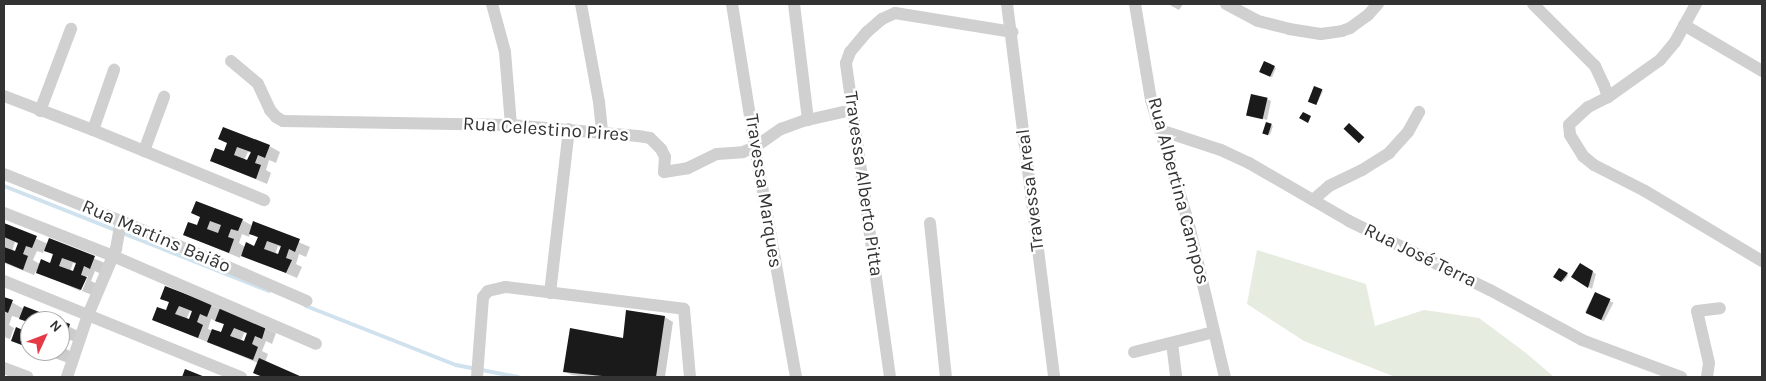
<!DOCTYPE html>
<meta charset="utf-8">
<style>
body{margin:0}
#map{position:relative;width:1766px;height:381px;overflow:hidden;background:#fff;font-family:Karla,sans-serif}
div>[style]{position:absolute}
.green>*{inset:0;background:#e6ecdf}
.shadow>*{inset:0;background:#0003;transform-origin:0 0}
.stream>*{height:4px;margin:-2px;padding:0 2px;transform-origin:2px;border-radius:2px;background:#cfe2ee}
.building>*{inset:0;background:#1a1a1a;transform-origin:0 0}
.minor>*{height:12px;margin:-6px;padding:0 6px;transform-origin:6px;border-radius:6px;background:#d0d0d0}
span{translate:-50% -50%;white-space:nowrap;text-align:center;line-height:1.15;-webkit-text-stroke:5px #fff;paint-order:stroke}
.street-label{font-size:19px;color:#333}
.frame{position:absolute;inset:0;border:5px solid #333;pointer-events:none}
.north{position:absolute;left:20px;top:311px;width:50px;height:50px;box-sizing:border-box;background:#fff;border:1px solid #adadad;border-radius:50%;rotate:47deg;font-size:14px;font-weight:700;line-height:20px;text-align:center;color:#333}
.north::after{content:'';display:block;margin:auto;width:18px;height:22px;background:#e63946;clip-path:polygon(50% 0,100% 100%,50% 72%,0 100%)}
</style>
<div id="map">
<div class="green">
<div style="clip-path:polygon(1257px 250px,1366px 284px,1375px 326px,1424px 310px,1479px 318px,1526px 353px,1554px 377px,1395px 377px,1304px 341px,1247px 304px)"></div>
</div>
<div class="shadow">
<div style="clip-path:polygon(1168px 4px,1183px 4px,1179px 10px)"></div>
<div style="left:1264px;top:63px;width:13px;height:10px;rotate:23deg"></div>
<div style="left:1315px;top:87px;width:9px;height:15px;rotate:27deg"></div>
<div style="clip-path:polygon(1267px 99px,1271px 101px,1267px 120px,1248px 114px)"></div>
<div style="clip-path:polygon(1267px 123px,1273px 126px,1270px 135px,1264px 132px)"></div>
<div style="clip-path:polygon(evenodd,228px 144px,269px 146px,280px 152px,276px 163px,269px 160px,266px 170px,271px 173px,267px 184px,212px 161px,225px 153px,228px 144px,248px 152px,251px 153px,248px 162px,244px 160px,248px 152px)"></div>
<div style="clip-path:polygon(evenodd,201px 218px,242px 220px,253px 226px,254px 223px,310px 247px,306px 257px,299px 254px,296px 264px,302px 267px,297px 278px,241px 254px,240px 258px,185px 235px,198px 227px,201px 218px,250px 233px,259px 238px,255px 247px,245px 247px,239px 243px,242px 234px,249px 237px,250px 233px,201px 218px,278px 246px,282px 248px,278px 256px,275px 255px,278px 246px)"></div>
<div style="clip-path:polygon(evenodd,4px 224px,48px 244px,49px 240px,105px 263px,101px 274px,95px 271px,91px 281px,97px 284px,92px 295px,82px 291px,88px 276px,85px 276px,80px 291px,36px 271px,34px 275px,4px 263px,4px 224px,15px 242px,19px 244px,15px 253px,12px 251px,15px 242px,4px 224px,44px 250px,54px 255px,50px 264px,40px 264px,33px 260px,37px 251px,43px 253px,44px 250px,4px 224px,73px 263px,77px 264px,74px 273px,70px 272px,73px 263px)"></div>
<div style="clip-path:polygon(1581px 264px,1596px 274px,1592px 289px,1573px 276px)"></div>
<div style="left:1559px;top:269px;width:11px;height:8px;rotate:34deg"></div>
<div style="left:1595px;top:293px;width:21px;height:21px;rotate:28deg"></div>
<div style="clip-path:polygon(4px 298px,24px 309px,58px 321px,30px 321px,30px 349px,23px 346px,12px 340px,25px 332px,29px 323px,19px 318px,12px 316px,9px 325px,14px 328px,10px 339px,4px 337px)"></div>
<div style="clip-path:polygon(evenodd,162px 298px,211px 305px,276px 333px,272px 344px,266px 341px,262px 351px,268px 354px,265px 362px,299px 377px,264px 377px,260px 376px,258px 363px,154px 320px,167px 312px,170px 303px,162px 298px,190px 311px,193px 312px,190px 321px,186px 320px,190px 311px,162px 298px,211px 319px,225px 325px,222px 334px,208px 329px,211px 319px,162px 298px,244px 333px,248px 334px,245px 343px,241px 341px,244px 333px)"></div>
<div style="clip-path:polygon(628px 312px,665px 317px,673px 322px,665px 377px,588px 377px,572px 375px,564px 371px,624px 340px)"></div>
<div style="clip-path:polygon(60px 322px,80px 332px,76px 342px,70px 340px,66px 349px,72px 352px,68px 363px,35px 351px,60px 351px)"></div>
</div>
<div class="stream">
<div style="left:4px;top:186px;width:285px;rotate:21.6deg"></div>
<div style="left:306px;top:306px;width:161px;rotate:21.5deg"></div>
<div style="left:456px;top:365px;width:63px;rotate:11deg"></div>
</div>
<div class="building">
<div style="left:1264px;top:61px;width:12px;height:12px;rotate:24deg"></div>
<div style="left:1314px;top:86px;width:9px;height:17px;rotate:21deg"></div>
<div style="left:1251px;top:94px;width:17px;height:22px;rotate:13deg"></div>
<div style="clip-path:polygon(1303px 112px,1311px 116px,1308px 123px,1299px 118px)"></div>
<div style="left:1266px;top:122px;width:6px;height:12px;rotate:18deg"></div>
<div style="left:1349px;top:123px;width:21px;height:8px;rotate:43deg"></div>
<div style="clip-path:polygon(evenodd,223px 127px,270px 145px,265px 158px,258px 155px,255px 163px,261px 165px,256px 179px,210px 161px,215px 148px,224px 151px,227px 143px,218px 139px,223px 127px,237px 147px,251px 152px,247px 160px,234px 155px,237px 147px)"></div>
<div style="clip-path:polygon(evenodd,196px 201px,243px 219px,238px 231px,231px 229px,228px 237px,234px 239px,229px 253px,183px 235px,188px 222px,197px 225px,200px 217px,191px 213px,196px 201px,210px 221px,221px 225px,218px 233px,207px 229px,210px 221px)"></div>
<div style="clip-path:polygon(evenodd,253px 221px,300px 239px,295px 252px,289px 249px,286px 258px,292px 260px,286px 273px,241px 256px,246px 242px,254px 246px,258px 237px,249px 234px,253px 221px,267px 241px,281px 246px,278px 254px,264px 249px,267px 241px)"></div>
<div style="clip-path:polygon(4px 223px,37px 236px,32px 248px,26px 246px,23px 254px,28px 256px,23px 270px,4px 262px,4px 247px,15px 251px,18px 243px,4px 237px)"></div>
<div style="clip-path:polygon(evenodd,49px 238px,95px 256px,90px 269px,84px 266px,81px 275px,87px 277px,81px 290px,36px 273px,41px 259px,50px 263px,53px 254px,44px 251px,49px 238px,62px 258px,76px 263px,73px 271px,59px 266px,62px 258px)"></div>
<div style="clip-path:polygon(1580px 263px,1593px 271px,1588px 288px,1571px 277px)"></div>
<div style="clip-path:polygon(1559px 268px,1568px 273px,1561px 282px,1553px 277px)"></div>
<div style="clip-path:polygon(evenodd,165px 286px,212px 304px,207px 317px,200px 314px,197px 322px,203px 325px,198px 338px,152px 320px,157px 307px,166px 310px,169px 302px,160px 299px,165px 286px,179px 306px,192px 311px,189px 319px,175px 314px,179px 306px)"></div>
<div style="left:1595px;top:292px;width:17px;height:23px;rotate:24deg"></div>
<div style="clip-path:polygon(4px 297px,13px 300px,8px 313px,4px 311px)"></div>
<div style="clip-path:polygon(24px 306px,70px 324px,66px 337px,60px 335px,60px 321px,30px 321px,30px 348px,11px 341px,16px 327px,25px 331px,28px 322px,19px 319px)"></div>
<div style="clip-path:polygon(evenodd,220px 308px,266px 326px,262px 339px,255px 336px,252px 344px,258px 347px,253px 360px,207px 342px,212px 329px,221px 332px,224px 324px,215px 321px,220px 308px,234px 328px,247px 333px,244px 341px,230px 336px,234px 328px)"></div>
<div style="clip-path:polygon(626px 310px,665px 316px,656px 377px,612px 377px,563px 372px,570px 328px,623px 338px)"></div>
<div style="clip-path:polygon(38px 351px,59px 351px,57px 358px)"></div>
<div style="clip-path:polygon(259px 358px,302px 377px,263px 377px,253px 373px)"></div>
<div style="clip-path:polygon(185px 369px,205px 377px,182px 377px)"></div>
</div>
<div class="minor">
<div style="left:492px;top:4px;width:50px;rotate:74.8deg"></div>
<div style="left:505px;top:52px;width:73px;rotate:85.3deg"></div>
<div style="left:581px;top:4px;width:100px;rotate:79.6deg"></div>
<div style="left:599px;top:102px;width:31px;rotate:84deg"></div>
<div style="left:732px;top:4px;width:145px;rotate:80.9deg"></div>
<div style="left:755px;top:147px;width:234px;rotate:79.9deg"></div>
<div style="left:794px;top:4px;width:117px;rotate:83.1deg"></div>
<div style="left:1007px;top:4px;width:376px;rotate:82.8deg"></div>
<div style="left:1135px;top:4px;width:97px;rotate:80.5deg"></div>
<div style="left:1151px;top:100px;width:127px;rotate:73deg"></div>
<div style="left:1188px;top:221px;width:160px;rotate:76.7deg"></div>
<div style="left:1226px;top:4px;width:36px;rotate:28deg"></div>
<div style="left:1258px;top:21px;width:32px;rotate:14deg"></div>
<div style="left:1289px;top:29px;width:32px;rotate:9deg"></div>
<div style="left:1321px;top:34px;width:21px;rotate:-8deg"></div>
<div style="left:1342px;top:31px;width:9px;rotate:-21deg"></div>
<div style="left:1350px;top:28px;width:22px;rotate:-36deg"></div>
<div style="left:1368px;top:15px;width:15px;rotate:-48deg"></div>
<div style="left:1533px;top:4px;width:88px;rotate:45deg"></div>
<div style="left:1595px;top:66px;width:21px;rotate:65deg"></div>
<div style="left:1604px;top:85px;width:13px;rotate:72deg"></div>
<div style="left:1608px;top:97px;width:22px;rotate:153deg"></div>
<div style="left:1588px;top:107px;width:26px;rotate:137deg"></div>
<div style="left:1569px;top:125px;width:10px;rotate:84deg"></div>
<div style="left:1570px;top:135px;width:25px;rotate:58deg"></div>
<div style="left:1583px;top:156px;width:14px;rotate:39deg"></div>
<div style="left:1594px;top:165px;width:57px;rotate:27deg"></div>
<div style="left:1645px;top:191px;width:136px;rotate:30.9deg"></div>
<div style="left:1684px;top:25px;width:91px;rotate:30.5deg"></div>
<div style="left:231px;top:61px;width:35px;rotate:40deg"></div>
<div style="left:258px;top:84px;width:29px;rotate:65deg"></div>
<div style="left:270px;top:110px;width:9px;rotate:49deg"></div>
<div style="left:276px;top:117px;width:8px;rotate:30deg"></div>
<div style="left:283px;top:121px;width:228px;rotate:1deg"></div>
<div style="left:511px;top:125px;width:127px;rotate:5deg"></div>
<div style="left:638px;top:136px;width:12px;rotate:9deg"></div>
<div style="left:650px;top:138px;width:16px;rotate:45deg"></div>
<div style="left:661px;top:149px;width:9px;rotate:63deg"></div>
<div style="left:665px;top:157px;width:15px;rotate:94deg"></div>
<div style="left:664px;top:172px;width:24px;rotate:-9deg"></div>
<div style="left:688px;top:168px;width:32px;rotate:-26deg"></div>
<div style="left:717px;top:154px;width:26px;rotate:-4deg"></div>
<div style="left:743px;top:152px;width:13px;rotate:-23deg"></div>
<div style="left:755px;top:147px;width:32px;rotate:-35deg"></div>
<div style="left:781px;top:129px;width:23px;rotate:-20deg"></div>
<div style="left:803px;top:121px;width:50px;rotate:-12.7deg"></div>
<div style="left:4px;top:96px;width:95px;rotate:20.9deg"></div>
<div style="left:93px;top:130px;width:185px;rotate:22.3deg"></div>
<div style="left:1608px;top:97px;width:64px;rotate:-35.4deg"></div>
<div style="left:1660px;top:60px;width:23px;rotate:-50deg"></div>
<div style="left:1675px;top:42px;width:43px;rotate:-61.1deg"></div>
<div style="left:40px;top:111px;width:88px;rotate:-69.3deg"></div>
<div style="left:93px;top:130px;width:64px;rotate:-70.7deg"></div>
<div style="left:1160px;top:130px;width:64px;rotate:18.2deg"></div>
<div style="left:1221px;top:150px;width:31px;rotate:25deg"></div>
<div style="left:1249px;top:163px;width:116px;rotate:30.1deg"></div>
<div style="left:1349px;top:221px;width:157px;rotate:26.1deg"></div>
<div style="left:1490px;top:290px;width:105px;rotate:28.5deg"></div>
<div style="left:1582px;top:340px;width:106px;rotate:20.5deg"></div>
<div style="left:144px;top:151px;width:58px;rotate:-69.7deg"></div>
<div style="left:4px;top:174px;width:126px;rotate:21.9deg"></div>
<div style="left:121px;top:221px;width:202px;rotate:23.3deg"></div>
<div style="left:1313px;top:200px;width:21px;rotate:-41deg"></div>
<div style="left:1329px;top:186px;width:37px;rotate:-26deg"></div>
<div style="left:1362px;top:170px;width:32px;rotate:-32deg"></div>
<div style="left:1389px;top:153px;width:28px;rotate:-48deg"></div>
<div style="left:1408px;top:132px;width:23px;rotate:-61deg"></div>
<div style="left:4px;top:213px;width:117px;rotate:21.5deg"></div>
<div style="left:113px;top:256px;width:221px;rotate:23.4deg"></div>
<div style="left:930px;top:223px;width:155px;rotate:84.1deg"></div>
<div style="left:4px;top:281px;width:256px;rotate:22.1deg"></div>
<div style="left:550px;top:293px;width:165px;rotate:-83.4deg"></div>
<div style="left:1172px;top:343px;width:34px;rotate:83deg"></div>
<div style="left:1134px;top:352px;width:82px;rotate:-14deg"></div>
<div style="left:4px;top:368px;width:25px;rotate:21deg"></div>
<div style="left:67px;top:377px;width:65px;rotate:-71.3deg"></div>
<div style="left:88px;top:315px;width:72px;rotate:-67deg"></div>
<div style="left:116px;top:249px;width:28px;rotate:-80deg"></div>
<div style="left:477px;top:377px;width:80px;rotate:-85.7deg"></div>
<div style="left:483px;top:297px;width:8px;rotate:-50deg"></div>
<div style="left:488px;top:291px;width:18px;rotate:-13deg"></div>
<div style="left:506px;top:287px;width:179px;rotate:7deg"></div>
<div style="left:684px;top:309px;width:68px;rotate:85deg"></div>
<div style="left:890px;top:377px;width:317px;rotate:-98deg"></div>
<div style="left:846px;top:63px;width:12px;rotate:-70deg"></div>
<div style="left:850px;top:52px;width:26px;rotate:-50deg"></div>
<div style="left:867px;top:32px;width:20px;rotate:-41deg"></div>
<div style="left:882px;top:19px;width:14px;rotate:-25deg"></div>
<div style="left:895px;top:13px;width:119px;rotate:9.2deg"></div>
<div style="left:1707px;top:377px;width:14px;rotate:-82deg"></div>
<div style="left:1709px;top:363px;width:53px;rotate:-103deg"></div>
<div style="left:1697px;top:311px;width:23px;rotate:-7deg"></div>
</div>
<div class="street-label">
<span style="left:546px;top:130px;rotate:4deg">Rua Celestino Pires</span>
<span style="left:863px;top:184px;rotate:82deg">Travessa Alberto Pitta</span>
<span style="left:1031px;top:190px;rotate:-97deg">Travessa Areal</span>
<span style="left:763px;top:191px;rotate:81deg">Travessa Marques</span>
<span style="left:1178px;top:191px;rotate:75deg">Rua Albertina Campos</span>
<span style="left:156px;top:237px;rotate:23deg">Rua Martins Baião</span>
<span style="left:1420px;top:256px;rotate:26deg">Rua José Terra</span>
</div>
<div class="frame"></div>
<div class="north">N</div>
</div>
